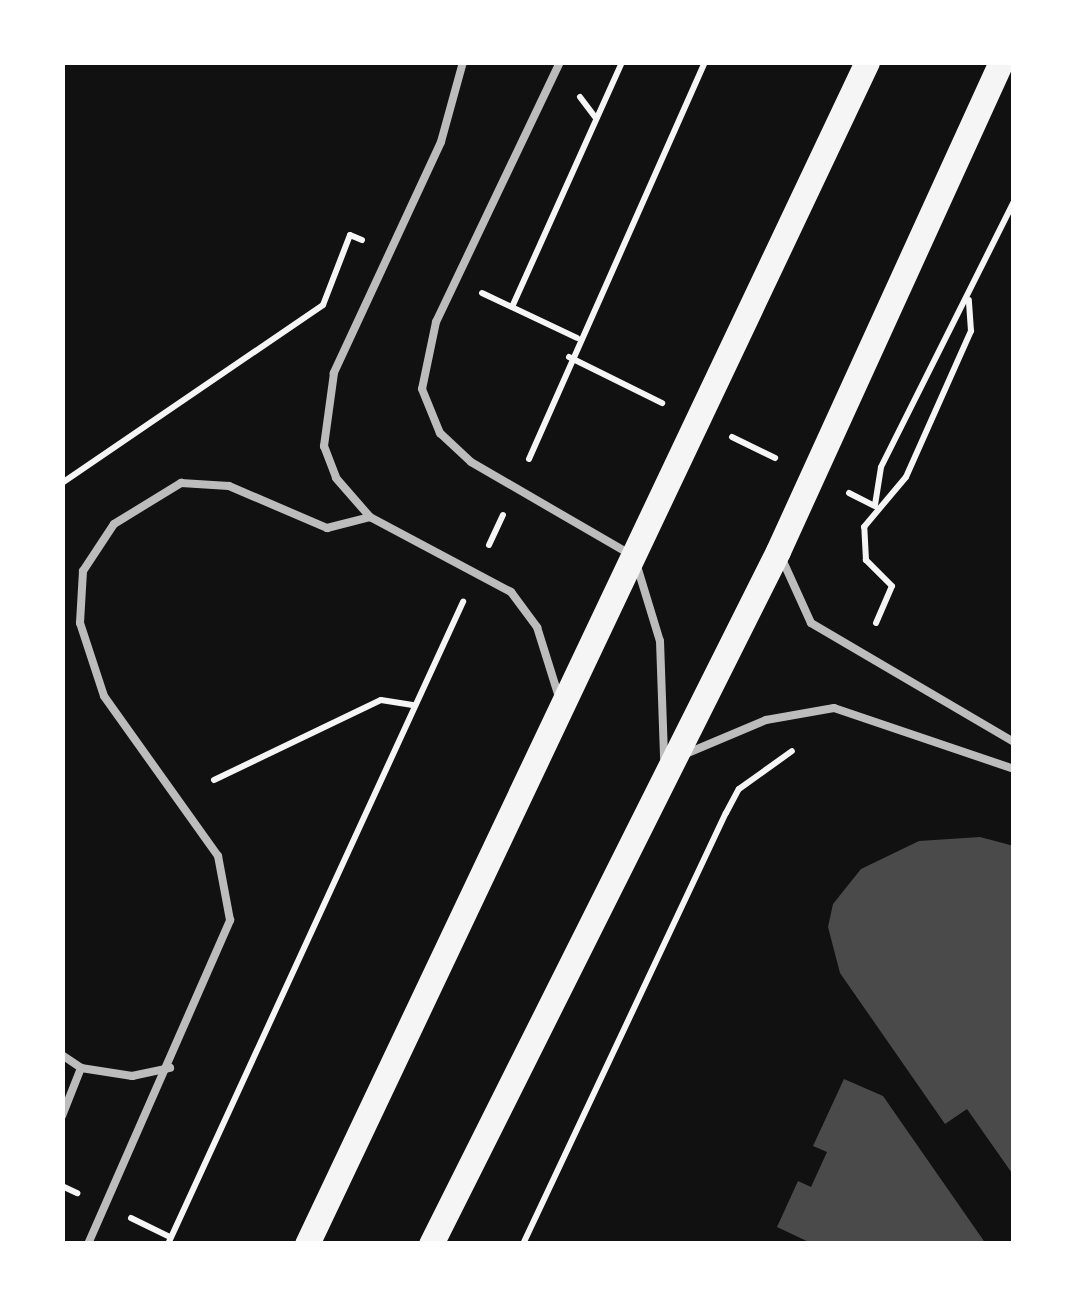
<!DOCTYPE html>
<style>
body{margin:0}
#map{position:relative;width:1076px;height:1306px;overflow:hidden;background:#111;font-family:"DejaVu Sans",sans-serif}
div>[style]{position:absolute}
.building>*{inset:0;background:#4a4a4a}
.path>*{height:6px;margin:-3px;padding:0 3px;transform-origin:3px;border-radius:3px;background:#f5f5f5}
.service>*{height:8px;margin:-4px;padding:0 4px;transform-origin:4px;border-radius:4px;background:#bcbcbc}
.primary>*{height:25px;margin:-12.5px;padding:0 12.5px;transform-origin:12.5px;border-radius:12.5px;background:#f5f5f5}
span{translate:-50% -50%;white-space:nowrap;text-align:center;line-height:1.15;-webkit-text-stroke:10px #fff;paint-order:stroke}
.frame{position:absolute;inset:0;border:65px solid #fff;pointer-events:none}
</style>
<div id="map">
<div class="building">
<div style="clip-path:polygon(980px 837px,1014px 846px,1014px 1176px,967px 1109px,945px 1124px,840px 973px,828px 927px,833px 904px,861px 869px,919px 841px)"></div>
<div style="clip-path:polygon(844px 1079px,883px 1096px,986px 1244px,813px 1244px,777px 1227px,798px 1181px,811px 1187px,827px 1152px,813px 1146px)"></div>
</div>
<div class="path">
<div style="left:580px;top:97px;width:26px;rotate:53deg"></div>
<div style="left:482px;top:293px;width:105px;rotate:25.3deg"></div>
<div style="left:512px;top:307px;width:269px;rotate:-65.8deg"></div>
<div style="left:569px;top:357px;width:104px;rotate:26.3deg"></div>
<div style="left:732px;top:437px;width:48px;rotate:26deg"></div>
<div style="left:529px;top:459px;width:434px;rotate:-66.1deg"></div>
<div style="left:62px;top:483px;width:316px;rotate:-34.3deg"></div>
<div style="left:323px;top:305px;width:75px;rotate:-68.9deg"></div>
<div style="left:350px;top:235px;width:13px;rotate:23deg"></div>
<div style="left:849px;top:493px;width:29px;rotate:27deg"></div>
<div style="left:875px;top:505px;width:38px;rotate:-81deg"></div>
<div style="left:881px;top:467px;width:297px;rotate:-63.4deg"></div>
<div style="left:489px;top:545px;width:33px;rotate:-65deg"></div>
<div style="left:876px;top:623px;width:40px;rotate:-66.6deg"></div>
<div style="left:892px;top:586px;width:37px;rotate:-135deg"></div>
<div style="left:866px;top:560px;width:33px;rotate:-93deg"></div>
<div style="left:864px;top:527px;width:65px;rotate:-50deg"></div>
<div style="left:906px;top:477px;width:160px;rotate:-66deg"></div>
<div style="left:971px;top:331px;width:31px;rotate:-94deg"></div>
<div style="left:214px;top:780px;width:185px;rotate:-25.6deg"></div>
<div style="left:381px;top:700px;width:32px;rotate:9deg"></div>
<div style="left:62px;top:1186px;width:17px;rotate:25deg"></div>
<div style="left:131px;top:1218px;width:43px;rotate:26deg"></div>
<div style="left:168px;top:1244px;width:707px;rotate:-65.32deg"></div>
<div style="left:523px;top:1244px;width:476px;rotate:-64.8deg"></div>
<div style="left:726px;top:813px;width:27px;rotate:-62deg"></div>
<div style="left:739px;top:789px;width:65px;rotate:-35.6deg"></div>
</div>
<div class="service">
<div style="left:463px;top:62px;width:83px;rotate:105.4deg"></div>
<div style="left:441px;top:142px;width:255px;rotate:114.9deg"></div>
<div style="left:334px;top:373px;width:74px;rotate:97.8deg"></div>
<div style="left:324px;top:446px;width:34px;rotate:69deg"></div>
<div style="left:336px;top:478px;width:52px;rotate:48.9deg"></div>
<div style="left:370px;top:517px;width:160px;rotate:28deg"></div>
<div style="left:511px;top:592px;width:44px;rotate:53.4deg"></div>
<div style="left:537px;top:627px;width:70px;rotate:72.6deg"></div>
<div style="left:560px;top:62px;width:288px;rotate:115.5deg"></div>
<div style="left:436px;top:322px;width:68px;rotate:101.8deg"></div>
<div style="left:422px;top:389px;width:48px;rotate:67.8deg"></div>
<div style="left:440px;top:433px;width:42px;rotate:43.1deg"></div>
<div style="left:471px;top:462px;width:184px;rotate:30.1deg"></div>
<div style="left:782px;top:559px;width:70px;rotate:65.6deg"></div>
<div style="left:811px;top:623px;width:235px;rotate:30.4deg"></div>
<div style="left:637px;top:566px;width:78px;rotate:73deg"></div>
<div style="left:660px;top:641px;width:117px;rotate:88deg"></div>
<div style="left:683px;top:755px;width:90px;rotate:-22.9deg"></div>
<div style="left:766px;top:720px;width:69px;rotate:-10deg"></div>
<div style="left:834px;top:708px;width:190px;rotate:18.7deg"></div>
<div style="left:62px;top:1055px;width:23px;rotate:34deg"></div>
<div style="left:81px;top:1068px;width:52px;rotate:8.9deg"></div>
<div style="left:132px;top:1076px;width:39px;rotate:-12deg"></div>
<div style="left:62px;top:1116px;width:52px;rotate:-68.4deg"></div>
<div style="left:88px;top:1244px;width:354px;rotate:-66.3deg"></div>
<div style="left:230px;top:920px;width:65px;rotate:-100.6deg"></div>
<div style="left:218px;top:856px;width:196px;rotate:-125.5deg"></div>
<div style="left:104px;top:696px;width:77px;rotate:-108.2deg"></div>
<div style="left:80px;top:623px;width:52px;rotate:-86.7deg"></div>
<div style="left:83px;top:571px;width:56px;rotate:-56.6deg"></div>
<div style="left:114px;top:524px;width:79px;rotate:-31.5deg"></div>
<div style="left:181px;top:483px;width:48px;rotate:3.6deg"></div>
<div style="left:229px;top:486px;width:107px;rotate:23.2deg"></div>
<div style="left:327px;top:528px;width:44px;rotate:-14.3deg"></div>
</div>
<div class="primary">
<div style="left:307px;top:1244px;width:1308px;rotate:-64.65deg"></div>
<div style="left:431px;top:1244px;width:775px;rotate:-63.4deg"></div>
<div style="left:778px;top:551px;width:537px;rotate:-65.49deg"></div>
</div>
<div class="frame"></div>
</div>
